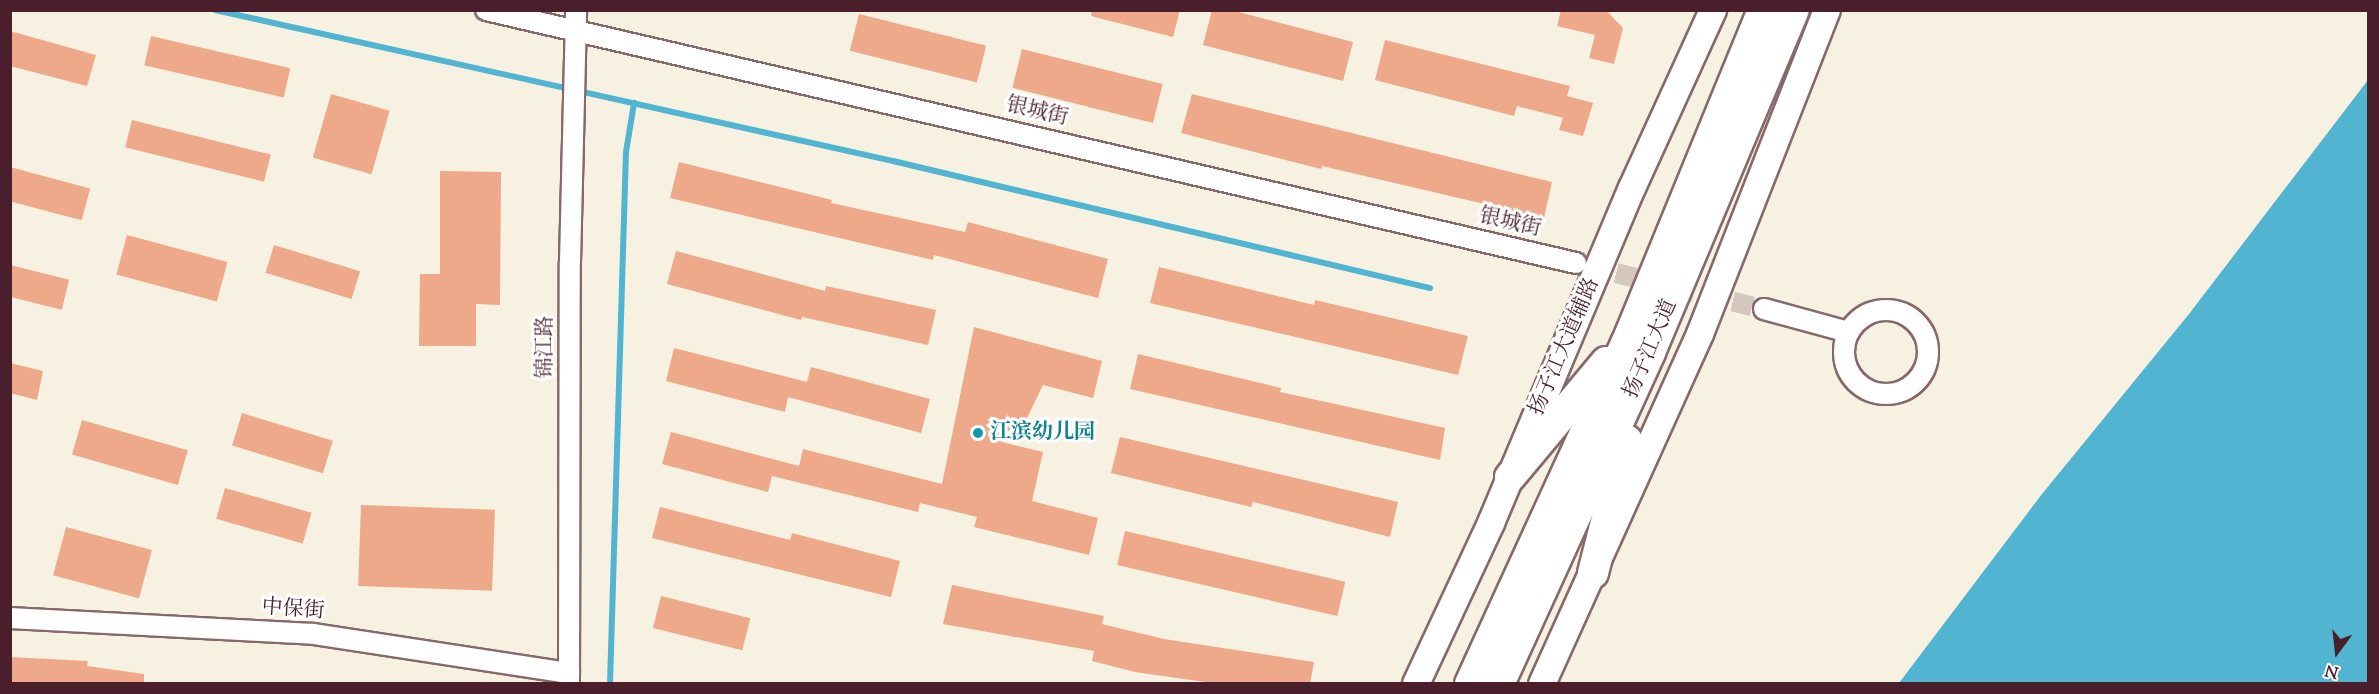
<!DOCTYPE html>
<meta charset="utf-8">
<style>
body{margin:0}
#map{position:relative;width:2379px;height:694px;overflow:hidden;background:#f7f1e2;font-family:"Sorts Mill Goudy","Noto Serif SC",serif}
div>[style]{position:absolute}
.water>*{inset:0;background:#51b4d0}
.stream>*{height:6px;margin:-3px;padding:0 3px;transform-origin:3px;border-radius:3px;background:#51b4d0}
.building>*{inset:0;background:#eea98a;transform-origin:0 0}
.minor-tunnel>*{height:20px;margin-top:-10px;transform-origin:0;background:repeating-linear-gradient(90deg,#d4c7bd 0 20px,transparent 0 30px)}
.roads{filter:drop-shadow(2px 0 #87686b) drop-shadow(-2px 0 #87686b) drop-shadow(0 2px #87686b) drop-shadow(0 -2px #87686b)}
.minor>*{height:20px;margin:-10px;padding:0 10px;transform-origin:10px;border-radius:10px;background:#fff}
.minor>.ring{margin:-10px;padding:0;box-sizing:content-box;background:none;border:20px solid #fff;border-radius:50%}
.major>*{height:26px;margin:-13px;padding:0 13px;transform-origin:13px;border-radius:13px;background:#fff}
.highway>*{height:30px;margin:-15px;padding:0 15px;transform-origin:15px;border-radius:15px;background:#fff}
.dots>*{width:16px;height:16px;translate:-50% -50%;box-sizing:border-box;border:3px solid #fff;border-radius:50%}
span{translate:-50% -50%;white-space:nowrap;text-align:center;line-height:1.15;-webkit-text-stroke:6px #fff;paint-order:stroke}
.street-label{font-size:21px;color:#4a1f2b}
.culture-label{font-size:21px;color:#0d838f;font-weight:700}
.left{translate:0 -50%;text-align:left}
.frame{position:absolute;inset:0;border:12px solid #4a1f2b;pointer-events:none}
.north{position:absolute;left:2307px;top:622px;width:60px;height:60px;-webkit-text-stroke:4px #fff;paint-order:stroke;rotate:195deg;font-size:16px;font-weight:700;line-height:24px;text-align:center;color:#4a1f2b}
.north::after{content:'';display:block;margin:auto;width:21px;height:27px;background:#4a1f2b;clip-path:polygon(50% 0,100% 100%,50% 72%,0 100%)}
</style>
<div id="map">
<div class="water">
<div style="clip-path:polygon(2368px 80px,2368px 683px,1899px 683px,2042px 494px,2189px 314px)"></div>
</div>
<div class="stream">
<div style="left:215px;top:10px;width:695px;rotate:12.56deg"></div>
<div style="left:893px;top:161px;width:552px;rotate:13.31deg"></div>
<div style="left:610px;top:684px;width:532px;rotate:-88.28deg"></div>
<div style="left:626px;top:152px;width:50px;rotate:-80.7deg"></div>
</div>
<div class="building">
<div style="clip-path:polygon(1092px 10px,1180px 10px,1173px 37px,1091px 16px)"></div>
<div style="clip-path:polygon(1212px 10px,1231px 10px,1353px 42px,1343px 81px,1203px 45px)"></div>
<div style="clip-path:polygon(1561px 10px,1606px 10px,1623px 28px,1614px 64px,1589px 58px,1595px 35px,1557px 26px)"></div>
<div style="left:859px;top:14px;width:131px;height:38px;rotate:14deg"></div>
<div style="clip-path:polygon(10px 31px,96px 55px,87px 86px,10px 66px)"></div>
<div style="left:151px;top:36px;width:143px;height:30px;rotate:13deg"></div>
<div style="clip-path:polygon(1385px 40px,1570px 86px,1567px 96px,1593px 103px,1583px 136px,1559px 130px,1563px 118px,1517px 106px,1514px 116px,1375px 80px)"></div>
<div style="left:1022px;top:49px;width:145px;height:40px;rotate:14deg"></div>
<div style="left:331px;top:94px;width:61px;height:66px;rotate:16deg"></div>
<div style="clip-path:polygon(1192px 94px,1552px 182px,1544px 218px,1322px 166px,1321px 169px,1181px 133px)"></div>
<div style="left:132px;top:120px;width:143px;height:28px;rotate:14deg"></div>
<div style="clip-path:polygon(679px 162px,832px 200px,831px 203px,965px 232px,968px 222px,1108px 259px,1098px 298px,934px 255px,933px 260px,670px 198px)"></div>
<div style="left:10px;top:167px;width:83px;height:33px;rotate:15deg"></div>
<div style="clip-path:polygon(440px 171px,501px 172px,500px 305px,476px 304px,476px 346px,419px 346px,420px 274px,440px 274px)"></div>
<div style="left:127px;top:235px;width:104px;height:41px;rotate:15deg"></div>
<div style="left:274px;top:245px;width:90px;height:29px;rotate:17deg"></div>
<div style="clip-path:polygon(676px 251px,825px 291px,826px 286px,936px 310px,928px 345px,802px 317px,801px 320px,667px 284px)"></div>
<div style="left:10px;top:265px;width:61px;height:31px;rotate:14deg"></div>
<div style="clip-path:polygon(1159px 267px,1314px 305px,1315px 300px,1468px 336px,1458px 375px,1150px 303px)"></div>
<div style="clip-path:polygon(974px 327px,1102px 361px,1093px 398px,1043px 385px,1026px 420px,994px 440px,1043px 452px,1032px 501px,1098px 518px,1089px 555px,974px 527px,977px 517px,920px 503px,918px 512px,772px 476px,768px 492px,662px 464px,671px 432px,799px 466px,803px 449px,942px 484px)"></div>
<div style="clip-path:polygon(674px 348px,807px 382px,811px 367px,930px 399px,921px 433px,788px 397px,785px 412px,666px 381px)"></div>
<div style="clip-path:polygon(1138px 354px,1281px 388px,1280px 392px,1445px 428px,1440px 460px,1130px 389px)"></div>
<div style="clip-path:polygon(10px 363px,43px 371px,37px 400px,10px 393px)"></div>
<div style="left:242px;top:413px;width:95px;height:34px;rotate:17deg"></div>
<div style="left:82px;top:420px;width:110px;height:36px;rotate:16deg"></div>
<div style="clip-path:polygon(1120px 437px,1398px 502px,1390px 537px,1253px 502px,1251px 507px,1111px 473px)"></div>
<div style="left:225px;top:488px;width:90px;height:32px;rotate:16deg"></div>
<div style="left:361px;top:505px;width:134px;height:81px;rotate:2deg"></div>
<div style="clip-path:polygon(660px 507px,790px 540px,792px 533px,900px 561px,891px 597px,652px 538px)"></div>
<div style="left:66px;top:527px;width:89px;height:50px;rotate:15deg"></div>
<div style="left:1125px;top:531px;width:226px;height:35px;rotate:13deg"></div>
<div style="clip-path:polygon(952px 585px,1104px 616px,1102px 624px,1164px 639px,1314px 662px,1310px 684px,1219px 684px,1135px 672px,1092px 661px,1094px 651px,943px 624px)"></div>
<div style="left:661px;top:596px;width:92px;height:33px;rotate:14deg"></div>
<div style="clip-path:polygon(10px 657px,88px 661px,87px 666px,144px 674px,144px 684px,10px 684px)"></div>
</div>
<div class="minor-tunnel">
<div style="left:1587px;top:266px;width:182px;rotate:13.7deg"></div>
</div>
<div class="roads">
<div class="minor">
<div style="left:486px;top:10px;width:1119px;rotate:13.07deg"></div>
<div style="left:1764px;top:309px;width:87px;rotate:15.3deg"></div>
<div class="ring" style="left:1844px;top:310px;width:64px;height:64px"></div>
<div style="left:10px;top:618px;width:303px;rotate:3deg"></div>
<div style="left:313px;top:634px;width:259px;rotate:8.7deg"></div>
<div style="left:569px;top:684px;width:422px;rotate:-89.9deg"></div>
<div style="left:570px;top:262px;width:252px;rotate:-88.6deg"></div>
</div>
<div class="major">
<div style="left:1416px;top:684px;width:178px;rotate:-65deg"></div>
<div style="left:1491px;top:523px;width:363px;rotate:-67.2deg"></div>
<div style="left:1632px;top:188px;width:196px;rotate:-65.5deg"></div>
<div style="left:1542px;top:684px;width:384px;rotate:-65.7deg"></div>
<div style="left:1700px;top:334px;width:348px;rotate:-68.6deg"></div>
</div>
<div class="highway">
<div style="left:1510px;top:477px;width:150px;rotate:-50.1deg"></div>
<div style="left:1593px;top:573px;width:137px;rotate:-75.7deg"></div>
<div style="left:1470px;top:684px;width:387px;rotate:-65.4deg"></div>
<div style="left:1631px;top:332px;width:348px;rotate:-67.7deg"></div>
<div style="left:1499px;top:684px;width:365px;rotate:-65.5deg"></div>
<div style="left:1650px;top:352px;width:371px;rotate:-67.2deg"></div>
</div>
</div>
<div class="dots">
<div style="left:978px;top:433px;background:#0f9aa8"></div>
</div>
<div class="street-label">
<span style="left:1037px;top:112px;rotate:13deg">银城街</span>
<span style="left:1510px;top:223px;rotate:13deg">银城街</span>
<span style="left:546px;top:347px;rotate:-90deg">锦江路</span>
<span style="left:1565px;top:347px;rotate:-67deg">扬子江大道辅路</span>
<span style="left:1651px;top:349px;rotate:-67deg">扬子江大道</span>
<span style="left:293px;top:610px;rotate:4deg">中保街</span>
</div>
<div class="culture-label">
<span class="left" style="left:990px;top:433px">江滨幼儿园</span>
</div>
<div class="frame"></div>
<div class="north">N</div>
</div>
